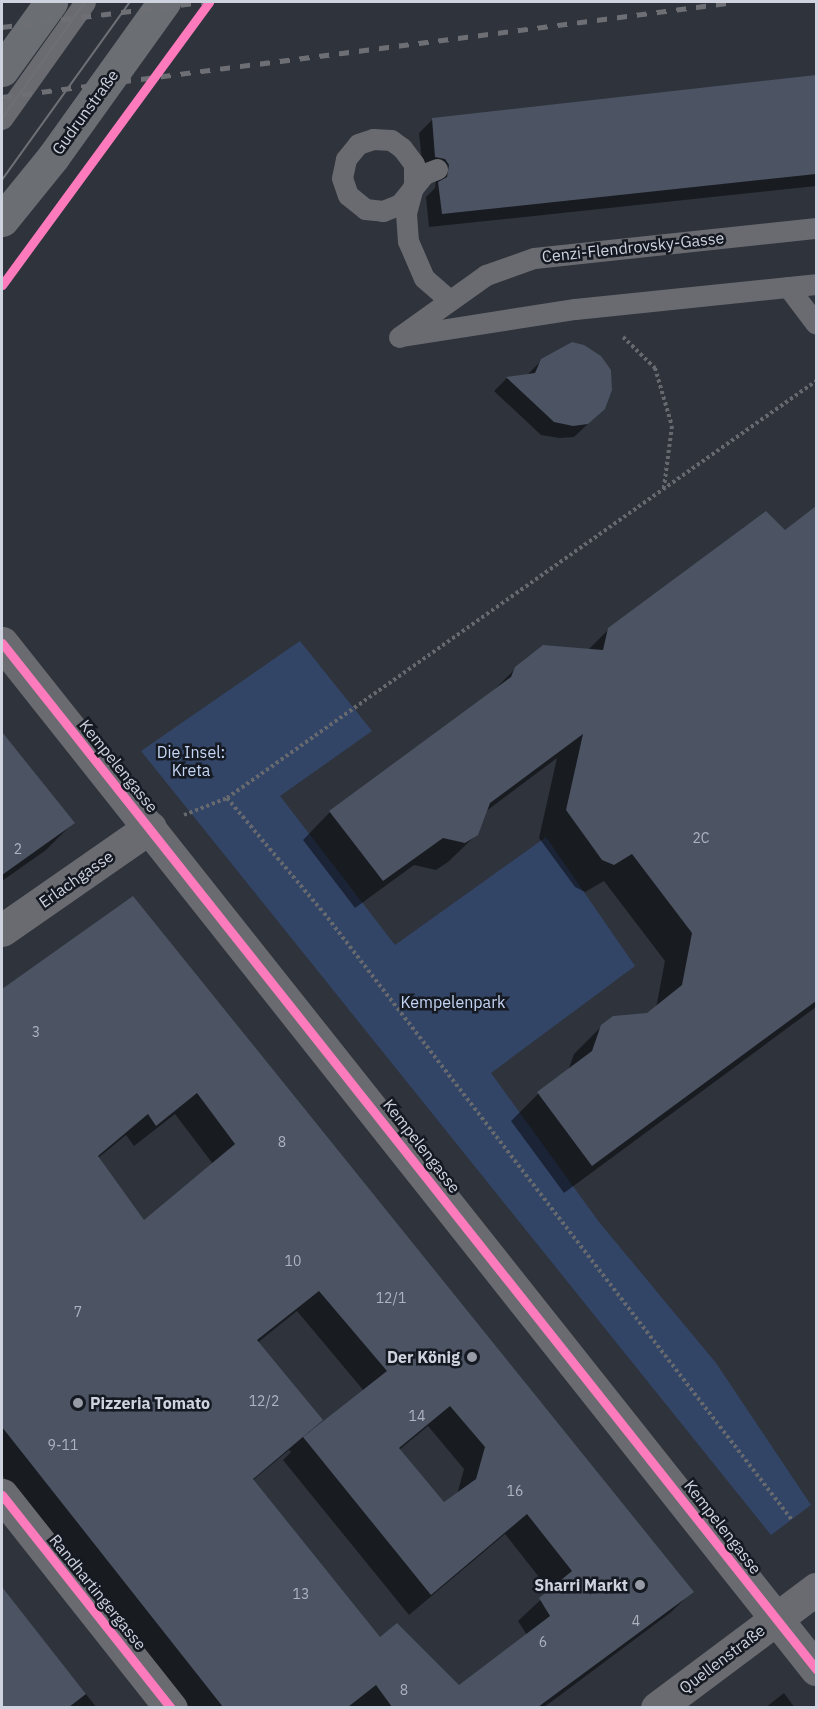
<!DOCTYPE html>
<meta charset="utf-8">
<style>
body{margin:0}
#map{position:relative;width:818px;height:1709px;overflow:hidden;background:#2e333c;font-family:"IBM Plex Sans",sans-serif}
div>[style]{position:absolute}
.green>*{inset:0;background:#334567}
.shadow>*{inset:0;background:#0007}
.building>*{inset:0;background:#4c5362}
.path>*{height:4px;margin-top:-2px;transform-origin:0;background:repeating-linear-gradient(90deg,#66696e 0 3px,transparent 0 6px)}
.lane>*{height:21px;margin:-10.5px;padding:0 10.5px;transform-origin:10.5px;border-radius:10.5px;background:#6a6b70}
.street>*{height:33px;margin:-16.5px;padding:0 16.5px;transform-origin:16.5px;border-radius:16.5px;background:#6a6b70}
.secondary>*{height:33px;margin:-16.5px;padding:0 16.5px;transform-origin:16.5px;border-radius:16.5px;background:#6b6e73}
.tram>*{height:1.5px;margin:-0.75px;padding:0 0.75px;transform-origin:0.75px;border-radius:0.75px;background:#6d6f74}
.rail>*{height:4.5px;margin-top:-2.25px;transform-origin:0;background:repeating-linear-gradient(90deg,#6d6f74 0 10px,transparent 0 20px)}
.lane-bridge>*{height:21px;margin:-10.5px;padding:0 10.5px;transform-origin:10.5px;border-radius:10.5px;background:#6a6b70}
.cycleway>*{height:9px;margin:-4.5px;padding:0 4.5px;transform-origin:4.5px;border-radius:4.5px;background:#fd7abc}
.dots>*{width:16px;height:16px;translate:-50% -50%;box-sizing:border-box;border:3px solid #151921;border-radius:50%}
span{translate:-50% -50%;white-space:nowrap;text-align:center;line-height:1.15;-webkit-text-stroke:5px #151921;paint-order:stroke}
.number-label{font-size:14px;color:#aeb3c0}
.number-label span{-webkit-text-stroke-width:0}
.street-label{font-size:16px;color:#ced3df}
.park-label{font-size:16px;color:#c4d5f5}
.poi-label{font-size:16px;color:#ced3df;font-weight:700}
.right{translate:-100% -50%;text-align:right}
.left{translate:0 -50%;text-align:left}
.frame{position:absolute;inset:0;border:3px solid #ced3df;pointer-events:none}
</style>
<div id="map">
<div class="green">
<div style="clip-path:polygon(300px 641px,372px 731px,280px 796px,395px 945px,546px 837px,635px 966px,491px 1073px,599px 1222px,716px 1363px,811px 1505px,771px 1535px,141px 751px)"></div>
</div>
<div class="shadow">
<div style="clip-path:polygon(816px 77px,816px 186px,429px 227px,426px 197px,435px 188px,436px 179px,423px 170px,419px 133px,432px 120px)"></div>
<div style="clip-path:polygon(572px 344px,590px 422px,574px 437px,559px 438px,541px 435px,494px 391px,507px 378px,527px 375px,542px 360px)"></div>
<div style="clip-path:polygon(816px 507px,816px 1007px,564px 1193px,511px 1121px,538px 1094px,568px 1071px,574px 1054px,602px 1026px,648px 1014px,656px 1008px,665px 961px,604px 881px,585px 892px,575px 887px,539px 838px,557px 758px,485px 812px,477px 834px,448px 862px,436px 870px,414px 865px,355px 908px,303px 840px,330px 812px,489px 695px,516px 668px,587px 651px,609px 629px,785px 532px)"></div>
<div style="clip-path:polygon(2px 734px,73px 823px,46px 850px,2px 881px)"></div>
<div style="clip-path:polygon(evenodd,133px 898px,692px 1592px,670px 1613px,543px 1708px,184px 1708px,2px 1475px,2px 991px,133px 898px,175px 1114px,213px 1164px,144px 1222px,98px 1158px,126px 1135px,134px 1146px,175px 1114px,133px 898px,297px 1311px,364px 1391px,311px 1433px,257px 1343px,297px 1311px,133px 898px,428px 1426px,464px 1469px,457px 1495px,444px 1504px,399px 1450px,428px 1426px,133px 898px,289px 1450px,291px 1452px,283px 1460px,409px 1615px,505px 1534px,550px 1591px,518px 1621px,527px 1635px,459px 1687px,379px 1639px,252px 1481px,289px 1450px)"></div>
<div style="clip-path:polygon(2px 1588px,97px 1708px,2px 1708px)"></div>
<div style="clip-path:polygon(784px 1693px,795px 1708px,765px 1708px)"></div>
</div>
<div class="building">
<div style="clip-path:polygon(816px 75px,816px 174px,442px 214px,438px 182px,447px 177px,449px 165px,445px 159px,435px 157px,432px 118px)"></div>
<div style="clip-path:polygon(572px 342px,584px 345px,601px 356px,611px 370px,612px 390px,605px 409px,588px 424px,573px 426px,554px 422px,506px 377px,535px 373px,541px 359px)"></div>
<div style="clip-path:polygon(816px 506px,816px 1001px,592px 1166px,537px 1092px,592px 1051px,601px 1025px,613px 1016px,647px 1013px,682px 985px,692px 933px,632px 854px,614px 865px,602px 860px,566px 810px,583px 734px,490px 803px,478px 835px,465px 843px,443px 838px,383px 881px,329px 811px,511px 677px,515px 667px,543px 645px,603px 650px,608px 628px,766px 511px,785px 530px)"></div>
<div style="clip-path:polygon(2px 732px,75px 823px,2px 875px)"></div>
<div style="clip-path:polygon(evenodd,133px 896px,694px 1592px,538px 1707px,392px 1707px,376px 1685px,348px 1707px,223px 1707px,2px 1427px,2px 989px,133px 896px,197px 1093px,235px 1144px,144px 1220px,98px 1156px,148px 1114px,156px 1126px,197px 1093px,133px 896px,319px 1291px,387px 1371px,303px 1437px,431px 1595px,527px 1514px,572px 1571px,539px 1598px,550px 1616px,459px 1685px,397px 1623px,380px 1637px,253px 1479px,323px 1420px,257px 1340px,319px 1291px,133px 896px,450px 1406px,485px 1447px,476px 1479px,444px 1502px,399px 1448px,450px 1406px)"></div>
<div style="clip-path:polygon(2px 1587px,86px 1694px,69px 1707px,2px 1707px)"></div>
</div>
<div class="path">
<div style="left:623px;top:337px;width:45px;rotate:44.1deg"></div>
<div style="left:655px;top:368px;width:60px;rotate:73.7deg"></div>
<div style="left:672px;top:426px;width:62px;rotate:97.5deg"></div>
<div style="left:227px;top:798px;width:722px;rotate:-35.3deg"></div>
<div style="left:184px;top:815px;width:46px;rotate:-21.6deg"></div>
<div style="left:227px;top:798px;width:150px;rotate:49.9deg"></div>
<div style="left:324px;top:913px;width:766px;rotate:52.37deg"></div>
</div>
<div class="lane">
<div style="left:2px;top:119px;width:143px;rotate:-54.6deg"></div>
<div style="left:346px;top:159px;width:19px;rotate:-51deg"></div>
<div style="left:358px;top:144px;width:16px;rotate:-18deg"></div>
<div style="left:373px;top:139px;width:18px;rotate:3deg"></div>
<div style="left:391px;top:140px;width:14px;rotate:36deg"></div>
<div style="left:402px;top:148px;width:20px;rotate:53deg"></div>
<div style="left:414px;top:164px;width:19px;rotate:90deg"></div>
<div style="left:414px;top:183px;width:31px;rotate:105deg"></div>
<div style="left:406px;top:213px;width:28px;rotate:86deg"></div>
<div style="left:408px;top:241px;width:40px;rotate:66.6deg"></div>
<div style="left:424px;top:278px;width:33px;rotate:41deg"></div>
<div style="left:788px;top:287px;width:46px;rotate:52.9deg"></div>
<div style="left:402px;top:336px;width:175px;rotate:-8.9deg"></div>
<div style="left:575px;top:309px;width:242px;rotate:-5.9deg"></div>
<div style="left:399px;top:337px;width:107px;rotate:-35.5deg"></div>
<div style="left:486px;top:275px;width:51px;rotate:-19.5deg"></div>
<div style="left:534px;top:258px;width:284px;rotate:-6.1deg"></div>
</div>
<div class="street">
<div style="left:2px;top:643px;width:1310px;rotate:51.57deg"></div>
<div style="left:2px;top:930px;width:180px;rotate:-34.8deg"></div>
<div style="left:2px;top:1495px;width:272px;rotate:51.6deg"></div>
<div style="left:657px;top:1708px;width:199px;rotate:-36.8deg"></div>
</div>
<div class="secondary">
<div style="left:2px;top:70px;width:84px;rotate:-54.2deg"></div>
<div style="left:2px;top:220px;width:81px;rotate:-51deg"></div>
<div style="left:53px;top:157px;width:191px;rotate:-54.4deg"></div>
</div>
<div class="tram">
<div style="left:2px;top:119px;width:143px;rotate:-54.6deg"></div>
<div style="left:2px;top:180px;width:219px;rotate:-54.3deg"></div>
</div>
<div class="rail">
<div style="left:2px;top:27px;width:204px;rotate:-7.1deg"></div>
<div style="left:2px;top:97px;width:739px;rotate:-7.38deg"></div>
</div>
<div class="lane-bridge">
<div style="left:346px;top:159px;width:19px;rotate:102deg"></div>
<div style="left:342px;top:178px;width:18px;rotate:71deg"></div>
<div style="left:348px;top:195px;width:22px;rotate:39deg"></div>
<div style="left:365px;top:209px;width:18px;rotate:6deg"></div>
<div style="left:383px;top:211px;width:18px;rotate:-22deg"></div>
<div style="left:400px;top:204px;width:38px;rotate:-51deg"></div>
<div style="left:424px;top:174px;width:14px;rotate:-21deg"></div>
</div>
<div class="cycleway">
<div style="left:2px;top:285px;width:351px;rotate:-53.8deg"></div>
<div style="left:2px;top:643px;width:1310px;rotate:51.57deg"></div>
<div style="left:2px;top:1495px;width:272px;rotate:51.6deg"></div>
</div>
<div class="dots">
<div style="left:472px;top:1357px;background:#969ba6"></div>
<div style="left:78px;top:1403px;background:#969ba6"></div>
<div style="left:640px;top:1585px;background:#969ba6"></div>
</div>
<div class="number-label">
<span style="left:701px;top:838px">2C</span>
<span style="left:18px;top:849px">2</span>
<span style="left:36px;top:1032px">3</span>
<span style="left:282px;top:1142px">8</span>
<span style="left:293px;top:1261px">10</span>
<span style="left:391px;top:1298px">12/1</span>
<span style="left:78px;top:1312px">7</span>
<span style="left:264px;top:1401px">12/2</span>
<span style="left:417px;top:1416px">14</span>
<span style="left:63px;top:1445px">9-11</span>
<span style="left:515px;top:1491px">16</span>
<span style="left:301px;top:1594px">13</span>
<span style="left:636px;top:1621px">4</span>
<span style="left:543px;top:1642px">6</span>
<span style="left:404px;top:1690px">8</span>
</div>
<div class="street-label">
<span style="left:85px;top:112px;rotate:-54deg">Gudrunstraße</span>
<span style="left:633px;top:247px;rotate:-6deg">Cenzi-Flendrovsky-Gasse</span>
<span style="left:119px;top:766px;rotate:51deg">Kempelengasse</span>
<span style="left:76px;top:879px;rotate:-35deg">Erlachgasse</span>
<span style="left:422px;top:1146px;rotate:52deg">Kempelengasse</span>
<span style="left:723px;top:1527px;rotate:52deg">Kempelengasse</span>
<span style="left:98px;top:1592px;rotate:51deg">Randhartingergasse</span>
<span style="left:722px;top:1659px;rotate:-37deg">Quellenstraße</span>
</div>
<div class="park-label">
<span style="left:191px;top:761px">Die Insel:<br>Kreta</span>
<span style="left:453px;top:1002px">Kempelenpark</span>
</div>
<div class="poi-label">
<span class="right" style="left:460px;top:1357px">Der König</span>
<span class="left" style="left:90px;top:1403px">Pizzeria Tomato</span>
<span class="right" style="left:628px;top:1585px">Sharri Markt</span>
</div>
<div class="frame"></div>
</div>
